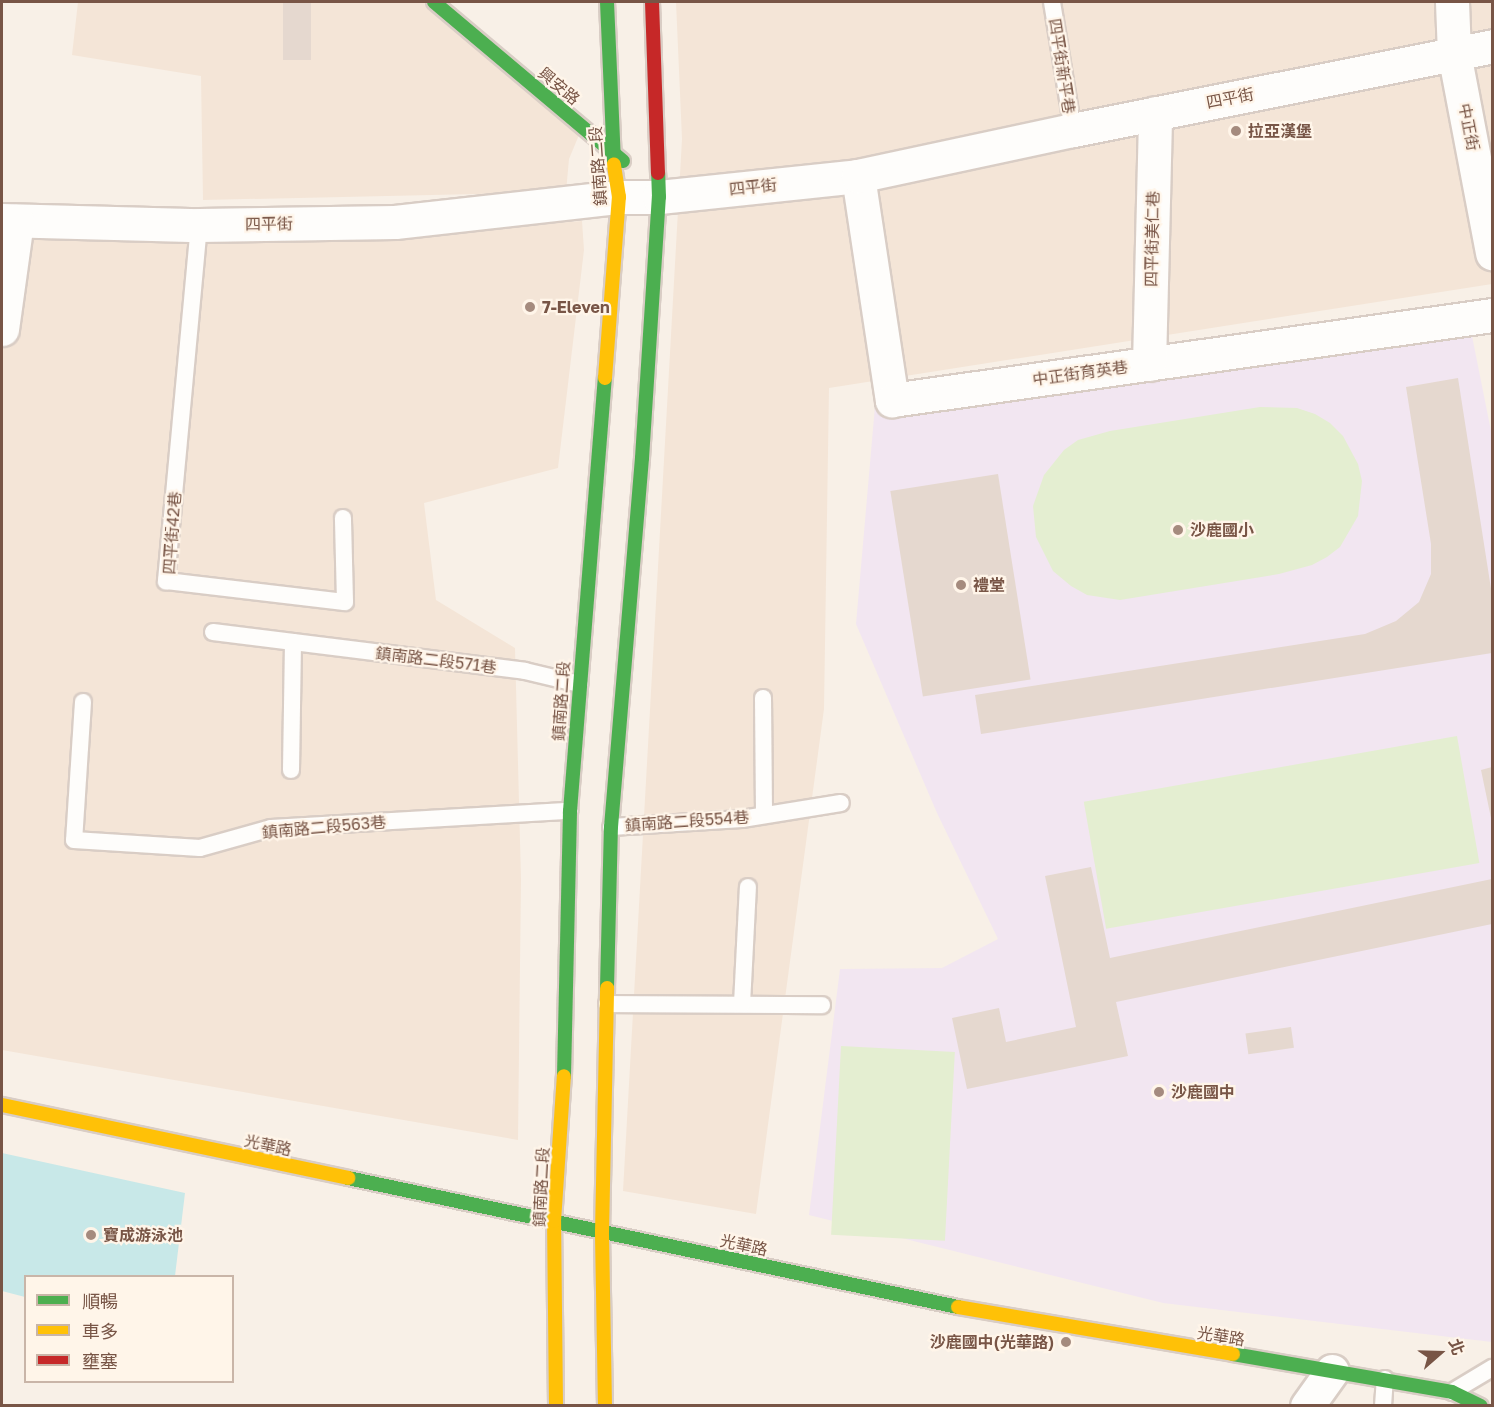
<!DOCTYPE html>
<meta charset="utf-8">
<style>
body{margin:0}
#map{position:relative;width:1494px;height:1407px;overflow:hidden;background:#f8f0e7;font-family:"Golos Text","Noto Sans TC",sans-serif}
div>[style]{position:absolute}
.residential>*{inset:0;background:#f4e5d7}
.education>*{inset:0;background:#f2e6f1}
.green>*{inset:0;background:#e4eed1;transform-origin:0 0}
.water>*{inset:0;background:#c8e8e8}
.building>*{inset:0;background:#e5d8cf;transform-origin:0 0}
.roads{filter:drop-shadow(2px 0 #d9cdc5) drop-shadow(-2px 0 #d9cdc5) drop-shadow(0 2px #d9cdc5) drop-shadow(0 -2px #d9cdc5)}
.lane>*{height:16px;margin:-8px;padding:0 8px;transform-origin:8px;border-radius:8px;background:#fefdfb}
.street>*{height:33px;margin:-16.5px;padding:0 16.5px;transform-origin:16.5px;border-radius:16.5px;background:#fefdfb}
.fast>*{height:14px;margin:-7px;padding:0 7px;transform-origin:7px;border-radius:7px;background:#4caf50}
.slow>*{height:14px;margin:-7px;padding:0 7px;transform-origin:7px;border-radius:7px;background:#ffc107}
.jam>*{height:14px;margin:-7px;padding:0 7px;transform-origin:7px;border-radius:7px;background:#c62828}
.dots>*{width:16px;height:16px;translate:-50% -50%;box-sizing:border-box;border:3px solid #fff5e9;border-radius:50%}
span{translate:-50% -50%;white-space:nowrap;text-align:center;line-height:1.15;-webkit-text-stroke:4.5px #fff5e9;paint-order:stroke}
.street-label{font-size:16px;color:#785546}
.poi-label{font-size:16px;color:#785546;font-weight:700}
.left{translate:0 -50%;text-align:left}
.right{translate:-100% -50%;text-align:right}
.frame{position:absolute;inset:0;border:3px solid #785546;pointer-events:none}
.legend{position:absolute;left:24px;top:1275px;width:210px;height:108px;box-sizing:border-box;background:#fff5e9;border:2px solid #c9b5a8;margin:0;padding:8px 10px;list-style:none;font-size:18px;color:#785546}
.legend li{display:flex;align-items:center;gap:12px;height:30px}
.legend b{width:30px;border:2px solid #c9b5a8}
.north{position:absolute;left:1410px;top:1323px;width:60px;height:60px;-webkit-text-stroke:4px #fff5e9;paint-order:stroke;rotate:70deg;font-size:16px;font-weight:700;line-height:24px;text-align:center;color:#785546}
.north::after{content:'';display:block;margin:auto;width:21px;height:27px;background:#785546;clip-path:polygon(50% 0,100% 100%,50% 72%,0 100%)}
</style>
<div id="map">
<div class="residential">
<div style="clip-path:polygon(78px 2px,435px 2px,584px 123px,569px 159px,566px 192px,203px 200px,201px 76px,72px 55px)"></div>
<div style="clip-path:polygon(676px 2px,1492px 2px,1492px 284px,829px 388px,824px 709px,756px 1214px,623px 1191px,682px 139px)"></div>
<div style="clip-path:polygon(582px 221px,584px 250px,558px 468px,424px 503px,436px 600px,515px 648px,521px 879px,518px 1140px,2px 1050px,2px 236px,467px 230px)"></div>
</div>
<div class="education">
<div style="clip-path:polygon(1472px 336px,1492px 436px,1492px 1342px,1163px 1303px,809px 1215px,840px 969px,942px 968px,998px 939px,937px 813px,856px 624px,875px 406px)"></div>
</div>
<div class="green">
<div style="clip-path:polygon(1260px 407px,1297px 408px,1315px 414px,1330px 423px,1343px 436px,1358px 464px,1362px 481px,1358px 516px,1340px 547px,1327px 557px,1312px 565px,1279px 574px,1120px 600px,1087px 595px,1071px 586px,1053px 571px,1036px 537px,1033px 506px,1044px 475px,1064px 450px,1078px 440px,1110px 431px)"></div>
<div style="left:1457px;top:736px;width:129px;height:379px;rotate:80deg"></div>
<div style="left:841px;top:1046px;width:114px;height:189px;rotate:3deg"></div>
</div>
<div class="water">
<div style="clip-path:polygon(2px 1153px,185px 1193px,175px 1276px,26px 1276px,25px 1297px,2px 1291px)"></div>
</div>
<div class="building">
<div style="left:283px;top:2px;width:28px;height:58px"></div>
<div style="clip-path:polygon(1458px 378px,1492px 595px,1492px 653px,981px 734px,975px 695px,1365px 634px,1396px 621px,1419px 602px,1431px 574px,1431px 544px,1406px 387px)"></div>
<div style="left:998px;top:474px;width:208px;height:109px;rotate:81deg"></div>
<div style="clip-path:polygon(1492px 767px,1492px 818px,1491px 818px,1481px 770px)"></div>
<div style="clip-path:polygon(1091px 867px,1110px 958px,1492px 879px,1492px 924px,1116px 1002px,1128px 1056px,967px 1089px,952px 1018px,999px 1008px,1006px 1042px,1076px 1027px,1045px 876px)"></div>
<div style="left:1291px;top:1027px;width:21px;height:46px;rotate:82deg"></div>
</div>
<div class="roads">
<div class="lane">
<div style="left:1052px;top:2px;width:130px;rotate:80.7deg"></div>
<div style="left:199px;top:225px;width:358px;rotate:95.3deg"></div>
<div style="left:166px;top:581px;width:180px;rotate:6.7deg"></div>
<div style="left:345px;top:602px;width:84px;rotate:-91.4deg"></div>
<div style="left:213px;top:632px;width:314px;rotate:7.1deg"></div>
<div style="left:525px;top:671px;width:56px;rotate:13.5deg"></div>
<div style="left:763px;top:698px;width:117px;rotate:89.5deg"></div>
<div style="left:83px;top:702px;width:138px;rotate:93.7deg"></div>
<div style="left:74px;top:840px;width:126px;rotate:3.6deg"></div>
<div style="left:200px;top:848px;width:74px;rotate:-15.7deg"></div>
<div style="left:271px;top:828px;width:299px;rotate:-3.3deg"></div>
<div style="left:291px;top:770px;width:128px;rotate:-89.1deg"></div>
<div style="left:611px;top:827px;width:131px;rotate:-3.5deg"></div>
<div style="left:742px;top:819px;width:100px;rotate:-9.2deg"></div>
<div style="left:607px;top:1004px;width:215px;rotate:0.3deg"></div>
<div style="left:742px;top:1004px;width:117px;rotate:-87.1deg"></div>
<div style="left:1452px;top:1392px;width:47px;rotate:-31deg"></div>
<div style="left:1383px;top:1406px;width:27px;rotate:-86deg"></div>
</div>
<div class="street">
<div style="left:1452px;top:2px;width:51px;rotate:87.8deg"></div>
<div style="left:1454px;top:53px;width:204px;rotate:79.2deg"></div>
<div style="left:858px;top:176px;width:227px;rotate:81.4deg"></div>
<div style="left:892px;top:400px;width:606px;rotate:-8.06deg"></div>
<div style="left:2px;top:220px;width:197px;rotate:1.5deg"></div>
<div style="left:199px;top:225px;width:196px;rotate:-0.9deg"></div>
<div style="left:395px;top:222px;width:225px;rotate:-6.4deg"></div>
<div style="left:619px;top:197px;width:40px"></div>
<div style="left:659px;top:197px;width:200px;rotate:-6deg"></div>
<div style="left:858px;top:176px;width:220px;rotate:-12.1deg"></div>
<div style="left:1073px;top:130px;width:427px;rotate:-11.3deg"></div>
<div style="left:2px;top:329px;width:109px;rotate:-82.1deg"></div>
<div style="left:1149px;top:364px;width:251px;rotate:-88.6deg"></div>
<div style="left:1307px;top:1406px;width:43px;rotate:-54.5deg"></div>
</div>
<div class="fast">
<div style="left:434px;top:2px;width:247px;rotate:40.1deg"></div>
<div style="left:607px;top:2px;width:162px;rotate:87.5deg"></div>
<div style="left:607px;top:988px;width:161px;rotate:-88.6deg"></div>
<div style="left:611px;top:827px;width:370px;rotate:-85.2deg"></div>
<div style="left:642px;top:458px;width:262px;rotate:-86.3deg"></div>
<div style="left:659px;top:197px;width:24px;rotate:-92deg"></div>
<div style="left:564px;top:1076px;width:265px;rotate:-88.7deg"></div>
<div style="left:570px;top:811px;width:434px;rotate:-85.4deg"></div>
<div style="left:348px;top:1178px;width:623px;rotate:11.94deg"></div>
<div style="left:1233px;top:1354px;width:222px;rotate:9.8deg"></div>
<div style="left:1452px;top:1392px;width:32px;rotate:26deg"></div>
</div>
<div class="slow">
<div style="left:605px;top:378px;width:182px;rotate:-85.6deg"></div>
<div style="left:619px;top:197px;width:33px;rotate:-99deg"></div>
<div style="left:2px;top:1105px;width:354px;rotate:11.9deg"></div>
<div style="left:958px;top:1307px;width:279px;rotate:9.7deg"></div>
<div style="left:556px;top:1406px;width:185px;rotate:-90.6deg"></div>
<div style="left:554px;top:1221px;width:145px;rotate:-86.1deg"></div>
<div style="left:605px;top:1406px;width:174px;rotate:-91deg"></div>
<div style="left:602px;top:1232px;width:244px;rotate:-88.8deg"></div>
</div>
<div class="jam">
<div style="left:652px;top:2px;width:171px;rotate:88deg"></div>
</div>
</div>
<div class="dots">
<div style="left:1236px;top:131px;background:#a58b7e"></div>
<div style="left:530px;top:307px;background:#a58b7e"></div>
<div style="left:1178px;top:530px;background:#a58b7e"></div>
<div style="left:961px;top:585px;background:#a58b7e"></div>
<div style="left:1159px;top:1092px;background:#a58b7e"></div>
<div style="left:91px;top:1235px;background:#a58b7e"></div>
<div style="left:1066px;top:1342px;background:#a58b7e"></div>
</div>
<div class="street-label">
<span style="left:1062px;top:66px;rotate:81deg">四平街新平巷</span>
<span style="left:559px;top:86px;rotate:40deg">興安路</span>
<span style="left:1230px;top:98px;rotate:-11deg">四平街</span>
<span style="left:1469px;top:127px;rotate:79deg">中正街</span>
<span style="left:598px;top:166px;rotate:-94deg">鎮南路二段</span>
<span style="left:753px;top:187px;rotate:-6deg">四平街</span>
<span style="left:269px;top:224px;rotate:-1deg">四平街</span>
<span style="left:1152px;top:239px;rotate:-89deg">四平街美仁巷</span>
<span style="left:1080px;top:373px;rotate:-8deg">中正街育英巷</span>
<span style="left:172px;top:533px;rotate:-86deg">四平街42巷</span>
<span style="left:436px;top:660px;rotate:7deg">鎮南路二段571巷</span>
<span style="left:561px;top:701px;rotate:-86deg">鎮南路二段</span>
<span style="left:687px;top:821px;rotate:-4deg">鎮南路二段554巷</span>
<span style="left:324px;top:827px;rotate:-5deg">鎮南路二段563巷</span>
<span style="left:268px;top:1145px;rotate:12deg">光華路</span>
<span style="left:541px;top:1187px;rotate:-87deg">鎮南路二段</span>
<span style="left:744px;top:1245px;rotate:12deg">光華路</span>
<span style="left:1221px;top:1336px;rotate:9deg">光華路</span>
</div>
<div class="poi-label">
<span class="left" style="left:1248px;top:131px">拉亞漢堡</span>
<span class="left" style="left:542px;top:307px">7-Eleven</span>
<span class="left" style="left:1190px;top:530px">沙鹿國小</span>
<span class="left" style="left:973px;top:585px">禮堂</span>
<span class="left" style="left:1171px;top:1092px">沙鹿國中</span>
<span class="left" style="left:103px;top:1235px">寶成游泳池</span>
<span class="right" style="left:1054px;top:1342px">沙鹿國中(光華路)</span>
</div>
<div class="frame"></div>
<ul class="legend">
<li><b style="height:8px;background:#4caf50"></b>順暢</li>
<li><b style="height:8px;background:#ffc107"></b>車多</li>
<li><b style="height:8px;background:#c62828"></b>壅塞</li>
</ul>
<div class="north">北</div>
</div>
